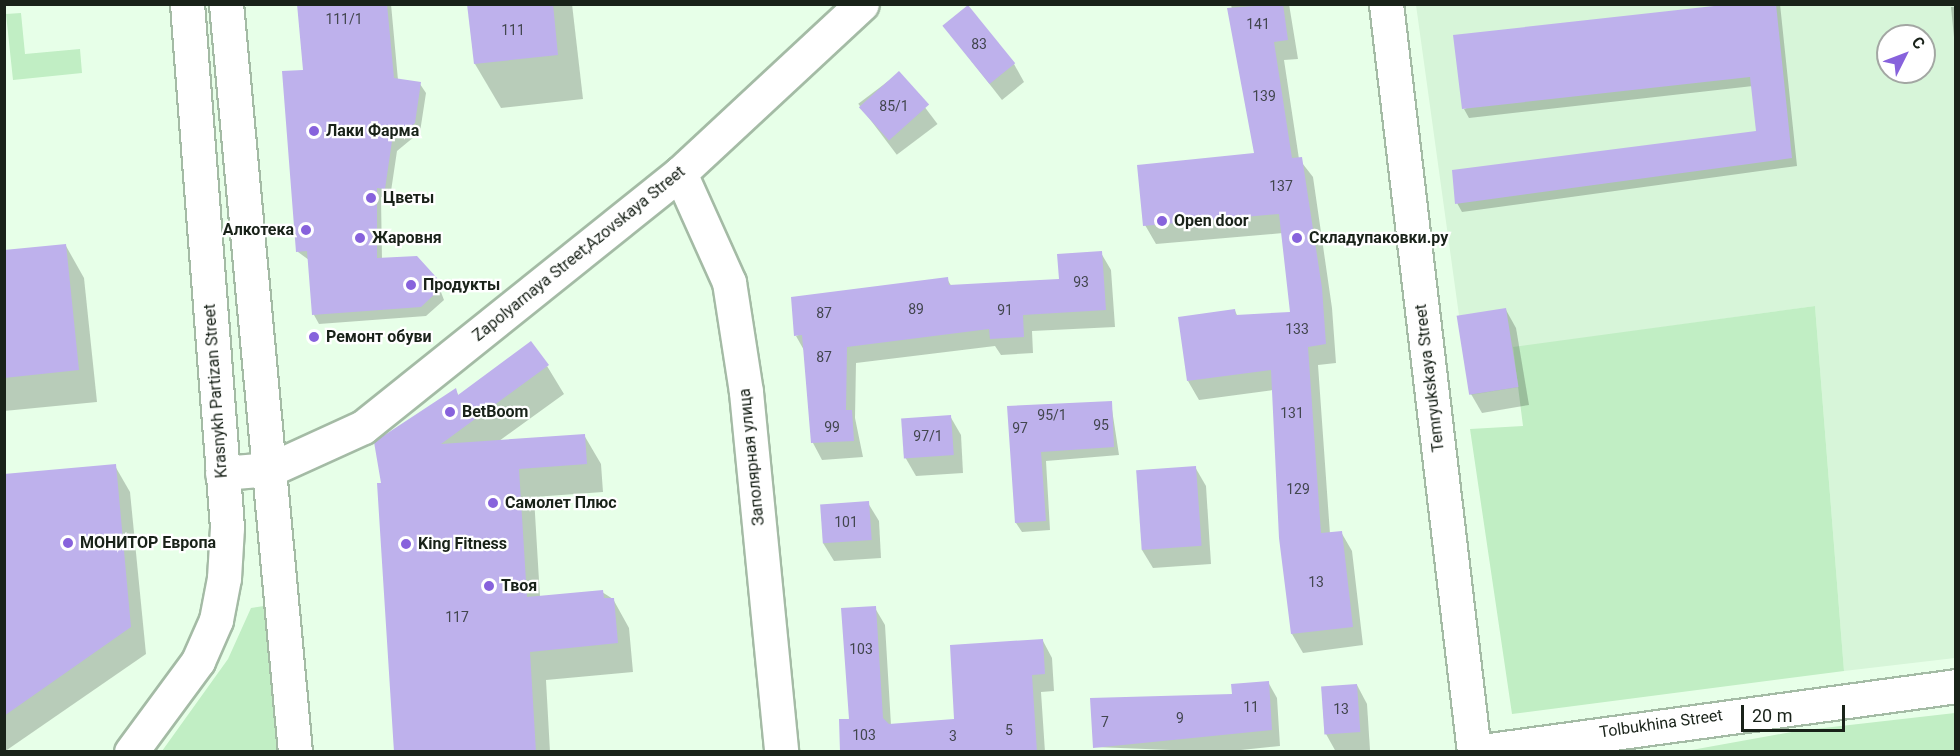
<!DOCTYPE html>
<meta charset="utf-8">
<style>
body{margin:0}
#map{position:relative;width:1960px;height:756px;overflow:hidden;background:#e7ffe8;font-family:Roboto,sans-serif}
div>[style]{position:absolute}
.built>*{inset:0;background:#d7f5d9}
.green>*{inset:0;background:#c1eec4}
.shadow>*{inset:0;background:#0003;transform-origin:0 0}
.building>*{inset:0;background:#beb1ec;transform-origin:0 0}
.roads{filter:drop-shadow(2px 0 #a4bba5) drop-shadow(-2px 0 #a4bba5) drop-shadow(0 2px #a4bba5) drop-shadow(0 -2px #a4bba5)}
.minor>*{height:33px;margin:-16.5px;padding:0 16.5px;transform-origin:16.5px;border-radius:16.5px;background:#fff}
.major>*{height:33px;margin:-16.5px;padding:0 16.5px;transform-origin:16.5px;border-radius:16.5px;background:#fff}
.dots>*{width:16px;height:16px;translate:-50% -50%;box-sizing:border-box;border:3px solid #fff;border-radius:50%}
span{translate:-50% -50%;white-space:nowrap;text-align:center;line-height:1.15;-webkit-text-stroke:4.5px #fff;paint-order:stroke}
.number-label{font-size:14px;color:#42464e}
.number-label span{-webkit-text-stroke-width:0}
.poi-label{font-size:16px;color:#192219;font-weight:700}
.left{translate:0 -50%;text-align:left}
.right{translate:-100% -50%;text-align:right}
.street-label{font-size:16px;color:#192219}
.frame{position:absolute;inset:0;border:6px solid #192219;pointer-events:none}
.north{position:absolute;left:1876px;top:24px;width:60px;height:60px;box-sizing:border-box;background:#fff;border:2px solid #a3a7a3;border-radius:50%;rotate:48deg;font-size:16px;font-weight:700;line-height:24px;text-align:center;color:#192219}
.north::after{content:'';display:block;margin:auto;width:21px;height:27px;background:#8762dc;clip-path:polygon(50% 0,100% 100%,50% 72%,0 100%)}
.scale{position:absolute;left:1741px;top:705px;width:104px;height:27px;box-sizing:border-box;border:3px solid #192219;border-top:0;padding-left:8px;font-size:18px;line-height:21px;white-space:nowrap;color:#192219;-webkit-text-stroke:4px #fff;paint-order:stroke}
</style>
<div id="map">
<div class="built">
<div style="clip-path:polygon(evenodd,1416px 5px,1955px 5px,1955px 658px,1844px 671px,1815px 306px,1513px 348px,1519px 387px,1470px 395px,1416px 5px,1888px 36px,1924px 36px,1924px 72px,1888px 72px,1888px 36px)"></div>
</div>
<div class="green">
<div style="clip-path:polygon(21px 13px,25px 54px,80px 49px,82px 73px,13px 80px,6px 14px)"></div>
<div style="clip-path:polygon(1815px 306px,1844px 671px,1512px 714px,1470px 429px,1523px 426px,1513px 347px)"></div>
<div style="clip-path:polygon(264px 606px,278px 751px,162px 751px,228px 659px,251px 608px)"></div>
<div style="clip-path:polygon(1955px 713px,1955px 751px,1686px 751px,1797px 731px)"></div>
</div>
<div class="shadow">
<div style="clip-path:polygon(299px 4px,391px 4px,398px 80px,420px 84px,426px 93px,420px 132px,397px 151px,390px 198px,381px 197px,382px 259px,436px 279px,444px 300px,426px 316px,319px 324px,314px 315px,309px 260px,298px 252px,304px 71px)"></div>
<div style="clip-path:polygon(468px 4px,572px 4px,583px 99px,501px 108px,475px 64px)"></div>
<div style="clip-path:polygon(1231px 4px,1289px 4px,1298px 59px,1284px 60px,1299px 159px,1313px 177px,1332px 308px,1336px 363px,1318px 365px,1330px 534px,1341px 532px,1352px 551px,1363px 645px,1303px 653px,1292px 634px,1273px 390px,1199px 400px,1188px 381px,1235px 311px,1238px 317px,1292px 313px,1283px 233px,1156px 244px,1145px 225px,1255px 154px)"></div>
<div style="clip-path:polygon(1743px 4px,1780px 4px,1797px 166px,1462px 212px,1457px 203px,1758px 132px,1753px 86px,1469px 118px,1464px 109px)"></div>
<div style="clip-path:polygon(1951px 7px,1956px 7px,1956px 48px,1955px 47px)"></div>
<div style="clip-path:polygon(944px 26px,1014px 64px,1024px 82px,1002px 100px)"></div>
<div style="left:899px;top:73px;width:64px;height:51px;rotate:53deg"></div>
<div style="clip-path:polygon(66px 246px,84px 278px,97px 402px,4px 411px,4px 252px)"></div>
<div style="clip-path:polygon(1101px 253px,1111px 270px,1115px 327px,1032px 331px,1033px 353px,1001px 355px,995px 346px,856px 363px,855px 418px,863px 457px,822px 460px,813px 443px,805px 352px,796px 336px,947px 279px,952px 287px,1060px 280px)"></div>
<div style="clip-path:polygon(1506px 310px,1516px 328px,1529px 405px,1482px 413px,1471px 394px)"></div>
<div style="clip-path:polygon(547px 366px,564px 394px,499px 441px,584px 435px,601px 464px,603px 492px,534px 497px,540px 597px,602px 592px,613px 599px,629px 628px,633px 672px,546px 680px,550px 752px,396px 752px,383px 485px,455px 390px,459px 396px)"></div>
<div style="clip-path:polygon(1111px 403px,1119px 455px,1046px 461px,1050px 530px,1022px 532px,1016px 523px,1009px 407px)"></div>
<div style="clip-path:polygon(950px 416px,961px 435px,963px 473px,916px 476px,905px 457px)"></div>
<div style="clip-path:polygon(115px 466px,130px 492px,146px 654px,4px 752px,4px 476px)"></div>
<div style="clip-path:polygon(1195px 467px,1206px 486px,1211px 564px,1153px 568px,1142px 550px)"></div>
<div style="clip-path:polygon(868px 503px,879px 521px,881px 558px,834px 561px,823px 543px)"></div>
<div style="clip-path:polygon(875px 608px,885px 625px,891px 725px,955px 720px,1043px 641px,1052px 658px,1054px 691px,1041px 692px,1045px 752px,841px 752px)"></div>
<div style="clip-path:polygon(1268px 682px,1277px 698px,1280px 746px,1222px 752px,1094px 747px)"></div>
<div style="clip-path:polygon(1357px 685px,1367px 704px,1370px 750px,1336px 752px,1326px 734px,1323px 687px)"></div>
</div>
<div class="building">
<div style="clip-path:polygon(297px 4px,387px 4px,394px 78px,421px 82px,415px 123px,392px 141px,385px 189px,377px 188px,377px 258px,417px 256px,437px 278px,433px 282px,440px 289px,421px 307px,312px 315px,307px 251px,296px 252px,282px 71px,303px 70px)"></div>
<div style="clip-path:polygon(467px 4px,553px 4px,558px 55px,474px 64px)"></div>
<div style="clip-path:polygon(1283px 4px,1288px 40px,1274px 42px,1292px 158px,1302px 157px,1322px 288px,1326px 344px,1308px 347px,1321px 533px,1342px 531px,1353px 627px,1291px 634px,1279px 538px,1271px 370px,1187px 381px,1178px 317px,1235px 309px,1236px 315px,1290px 312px,1279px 214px,1143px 226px,1137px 165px,1254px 153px,1227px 8px)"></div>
<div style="clip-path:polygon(1732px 4px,1776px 4px,1792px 158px,1455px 204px,1452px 170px,1756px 131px,1750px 77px,1462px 109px,1453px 35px)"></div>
<div style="left:968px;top:5px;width:75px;height:33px;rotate:51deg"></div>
<div style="left:899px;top:71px;width:45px;height:54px;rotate:48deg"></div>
<div style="clip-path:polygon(66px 244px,79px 370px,4px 378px,4px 250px)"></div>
<div style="clip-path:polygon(1102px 251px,1106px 310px,1023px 315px,1024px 337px,990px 339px,989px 329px,847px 347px,846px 410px,852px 410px,854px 441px,811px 443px,802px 335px,794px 336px,791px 297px,948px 277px,949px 285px,1059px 279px,1057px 254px)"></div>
<div style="left:1506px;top:308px;width:80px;height:50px;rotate:81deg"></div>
<div style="clip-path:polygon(531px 341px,549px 365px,441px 444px,585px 434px,587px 464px,519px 469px,527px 597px,603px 590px,604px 598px,614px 598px,618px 643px,530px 652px,536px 752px,394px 752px,377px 483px,381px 483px,374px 442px,456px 388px,458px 395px)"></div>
<div style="clip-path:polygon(1112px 401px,1114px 447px,1041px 452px,1046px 521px,1015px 523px,1007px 406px)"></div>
<div style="left:951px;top:415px;width:40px;height:50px;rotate:86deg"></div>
<div style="clip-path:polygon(116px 464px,131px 627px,4px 716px,4px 474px)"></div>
<div style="left:1196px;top:466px;width:80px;height:60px;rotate:86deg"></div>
<div style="left:869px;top:501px;width:39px;height:49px;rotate:86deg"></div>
<div style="clip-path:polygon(876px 606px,883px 718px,889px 724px,954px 719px,950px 645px,1043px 639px,1045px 674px,1032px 675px,1037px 752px,840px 752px,839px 719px,849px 719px,841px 608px)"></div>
<div style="clip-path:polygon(1269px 681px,1272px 730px,1093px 748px,1090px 698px,1232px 694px,1231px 684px)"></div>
<div style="left:1357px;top:684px;width:48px;height:36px;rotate:86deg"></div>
</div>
<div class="roads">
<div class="minor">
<div style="left:1386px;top:4px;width:753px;rotate:83.29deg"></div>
<div style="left:680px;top:173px;width:120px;rotate:65.8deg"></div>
<div style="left:729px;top:282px;width:111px;rotate:81.2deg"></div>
<div style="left:746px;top:392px;width:362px;rotate:84.4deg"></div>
<div style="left:222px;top:473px;width:49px;rotate:-4.7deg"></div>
<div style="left:271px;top:469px;width:101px;rotate:-24.5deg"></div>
<div style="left:363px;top:427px;width:406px;rotate:-38.7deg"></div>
<div style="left:680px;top:173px;width:248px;rotate:-42.9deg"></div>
<div style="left:1475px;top:752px;width:486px;rotate:-7.8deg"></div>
</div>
<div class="major">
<div style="left:226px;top:4px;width:751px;rotate:84.73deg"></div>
<div style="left:131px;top:752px;width:113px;rotate:-53.6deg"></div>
<div style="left:198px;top:661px;width:45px;rotate:-66.3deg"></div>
<div style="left:216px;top:620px;width:43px;rotate:-79.2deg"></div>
<div style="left:224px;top:578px;width:51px;rotate:-86.6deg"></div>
<div style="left:227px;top:527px;width:525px;rotate:-94.37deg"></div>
</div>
</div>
<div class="dots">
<div style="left:314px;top:131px;background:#8762dc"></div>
<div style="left:371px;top:198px;background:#8762dc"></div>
<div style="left:1162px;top:221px;background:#8762dc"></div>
<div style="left:306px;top:230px;background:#8762dc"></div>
<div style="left:360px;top:238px;background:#8762dc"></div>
<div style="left:1297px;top:238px;background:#8762dc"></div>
<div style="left:411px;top:285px;background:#8762dc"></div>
<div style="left:314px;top:337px;background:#8762dc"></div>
<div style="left:450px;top:412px;background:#8762dc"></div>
<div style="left:493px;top:503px;background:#8762dc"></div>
<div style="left:68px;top:543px;background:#8762dc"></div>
<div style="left:406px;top:544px;background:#8762dc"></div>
<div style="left:489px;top:586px;background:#8762dc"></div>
</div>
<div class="number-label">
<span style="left:344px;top:19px">111/1</span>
<span style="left:1258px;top:24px">141</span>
<span style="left:513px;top:30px">111</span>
<span style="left:979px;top:44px">83</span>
<span style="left:1264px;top:96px">139</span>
<span style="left:894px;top:106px">85/1</span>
<span style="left:1281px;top:186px">137</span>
<span style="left:1081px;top:282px">93</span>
<span style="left:916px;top:309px">89</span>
<span style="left:1005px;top:310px">91</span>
<span style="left:824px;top:313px">87</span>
<span style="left:1297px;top:329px">133</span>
<span style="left:824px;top:357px">87</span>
<span style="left:1292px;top:413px">131</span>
<span style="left:1052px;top:415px">95/1</span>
<span style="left:1101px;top:425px">95</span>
<span style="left:832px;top:427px">99</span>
<span style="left:1020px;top:428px">97</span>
<span style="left:928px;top:436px">97/1</span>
<span style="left:1298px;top:489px">129</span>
<span style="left:846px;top:522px">101</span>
<span style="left:1316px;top:582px">13</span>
<span style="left:457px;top:617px">117</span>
<span style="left:861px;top:649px">103</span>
<span style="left:1251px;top:707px">11</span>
<span style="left:1341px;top:709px">13</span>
<span style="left:1180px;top:718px">9</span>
<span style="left:1105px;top:722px">7</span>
<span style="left:1009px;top:730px">5</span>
<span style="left:864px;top:735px">103</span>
<span style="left:953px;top:736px">3</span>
</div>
<div class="poi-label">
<span class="left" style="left:326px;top:131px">Лаки Фарма</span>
<span class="left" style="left:383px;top:198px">Цветы</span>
<span class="left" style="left:1174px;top:221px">Open door</span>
<span class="right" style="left:294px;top:230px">Алкотека</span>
<span class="left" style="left:372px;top:238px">Жаровня</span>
<span class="left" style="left:1309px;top:238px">Складупаковки.ру</span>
<span class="left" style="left:423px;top:285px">Продукты</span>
<span class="left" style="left:326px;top:337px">Ремонт обуви</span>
<span class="left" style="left:462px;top:412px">BetBoom</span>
<span class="left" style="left:505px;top:503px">Самолет Плюс</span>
<span class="left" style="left:80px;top:543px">МОНИТОР Европа</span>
<span class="left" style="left:418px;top:544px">King Fitness</span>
<span class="left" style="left:501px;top:586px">Твоя</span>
</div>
<div class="street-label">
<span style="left:579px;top:254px;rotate:-39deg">Zapolyarnaya Street;Azovskaya Street</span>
<span style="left:1430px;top:378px;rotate:-97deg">Temryukskaya Street</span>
<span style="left:216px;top:391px;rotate:-94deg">Krasnykh Partizan Street</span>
<span style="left:752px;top:457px;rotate:-96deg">Заполярная улица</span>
<span style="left:1661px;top:724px;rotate:-8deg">Tolbukhina Street</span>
</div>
<div class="frame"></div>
<div class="north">С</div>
<div class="scale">20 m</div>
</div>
